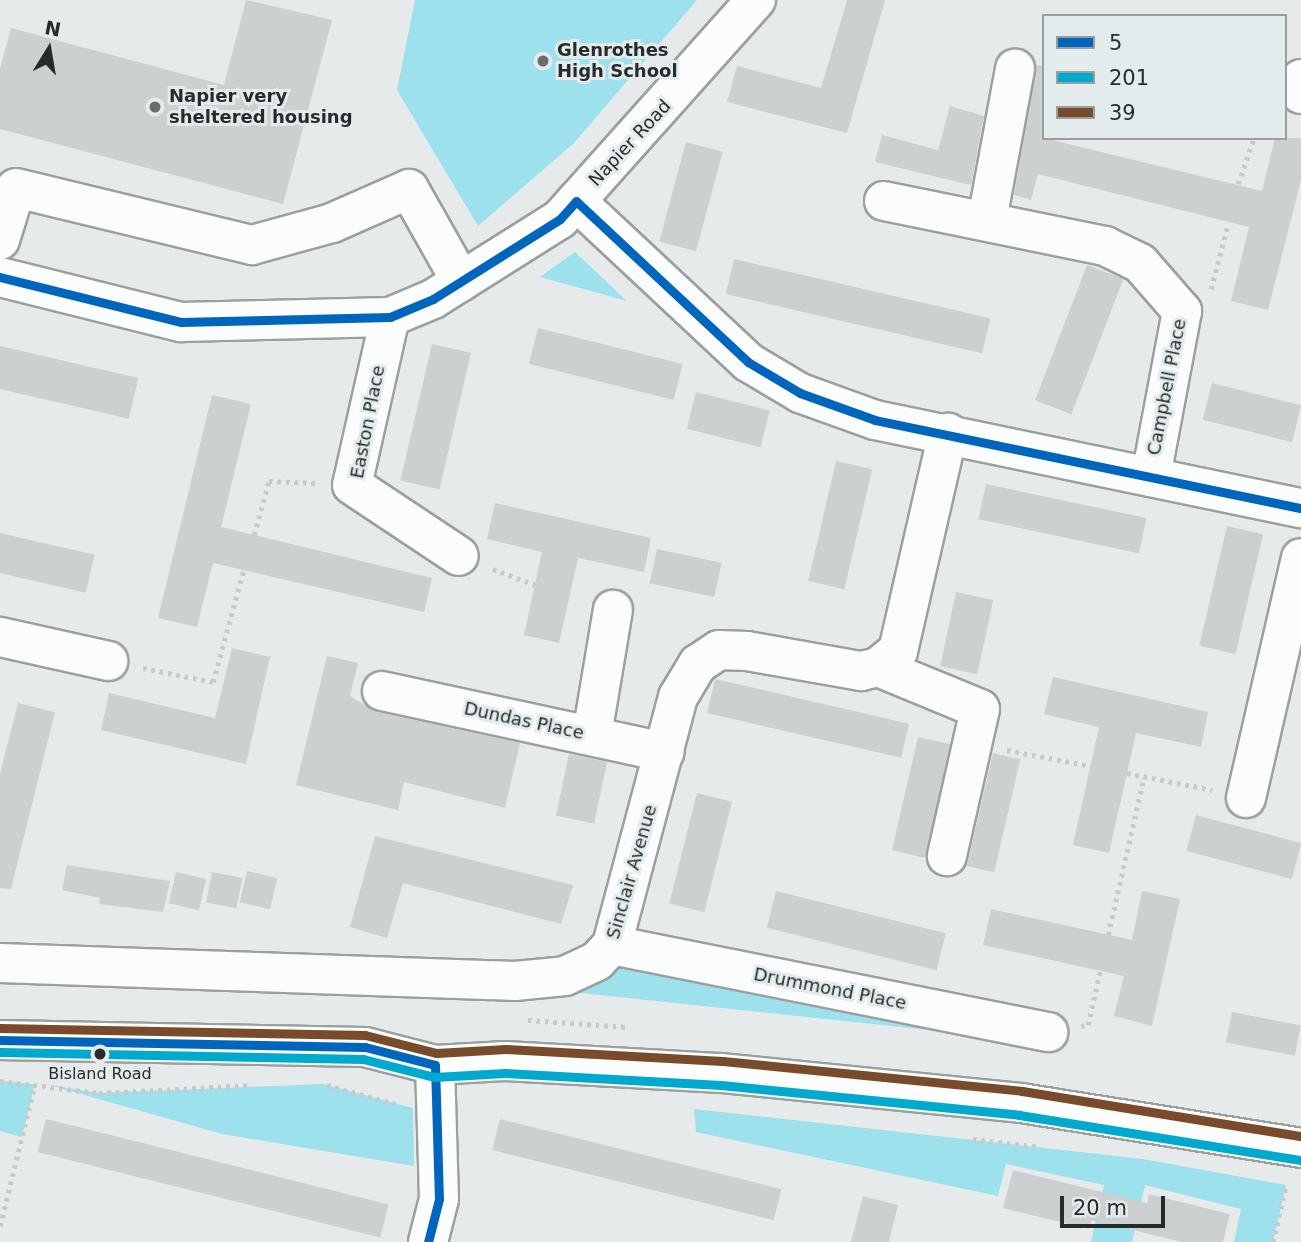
<!DOCTYPE html>
<style>
body{margin:0}
#map{position:relative;width:1301px;height:1242px;overflow:hidden;background:#e6eaeb;font-family:"DejaVu Sans",sans-serif}
div>[style]{position:absolute}
.green>*{inset:0;background:#9de1ec}
.building>*{inset:0;background:#cdd0d0;transform-origin:0 0}
.path>*{height:4.5px;margin-top:-2.25px;transform-origin:0;background:repeating-linear-gradient(90deg,#c9c9ca 0 3.5px,transparent 0 8.5px)}
.roads{filter:drop-shadow(2px 0 #9c9fa0) drop-shadow(-2px 0 #9c9fa0) drop-shadow(0 2px #9c9fa0) drop-shadow(0 -2px #9c9fa0)}
.minor>*{height:38px;margin:-19px;padding:0 19px;transform-origin:19px;border-radius:19px;background:#fbfcfc}
.bus-1>*{height:9px;margin:-4.5px;padding:0 4.5px;transform-origin:4.5px;border-radius:4.5px;background:#0065bd}
.bus-2>*{height:9px;margin:-4.5px;padding:0 4.5px;transform-origin:4.5px;border-radius:4.5px;background:#00a9ce}
.bus-3>*{height:9px;margin:-4.5px;padding:0 4.5px;transform-origin:4.5px;border-radius:4.5px;background:#7a4b2a}
.dots>*{width:19px;height:19px;translate:-50% -50%;box-sizing:border-box;border:4px solid #e4ebed;border-radius:50%}
span{translate:-50% -50%;white-space:nowrap;text-align:center;line-height:1.15;-webkit-text-stroke:6px #e4ebed;paint-order:stroke}
.bus-label{font-size:16px;color:#282b2b}
.poi-label{font-size:18px;color:#282b2b;font-weight:700}
.left{translate:0 -50%;text-align:left}
.street-label{font-size:18px;color:#282b2b}
.legend{position:absolute;left:1042px;top:14px;width:245px;height:126px;box-sizing:border-box;background:#e4ebed;border:2px solid #999e9f;margin:0;padding:9px 12px;list-style:none;font-size:21px;color:#282b2b}
.legend li{display:flex;align-items:center;gap:14px;height:35px}
.legend b{width:35px;border:2px solid #999e9f}
.north{position:absolute;left:14px;top:14px;width:70px;height:70px;-webkit-text-stroke:5px #e4ebed;paint-order:stroke;rotate:11deg;font-size:19px;font-weight:700;line-height:28px;text-align:center;color:#282b2b}
.north::after{content:'';display:block;margin:auto;width:24px;height:32px;background:#282b2b;clip-path:polygon(50% 0,100% 100%,50% 72%,0 100%)}
.scale{position:absolute;left:1060px;top:1196px;width:105px;height:32px;box-sizing:border-box;border:4px solid #282b2b;border-top:0;padding-left:9px;font-size:21px;line-height:24px;white-space:nowrap;color:#282b2b;-webkit-text-stroke:5px #e4ebed;paint-order:stroke}
</style>
<div id="map">
<div class="green">
<div style="clip-path:polygon(415px 0,697px 0,574px 143px,478px 226px,397px 90px)"></div>
<div style="clip-path:polygon(575px 252px,627px 301px,540px 277px)"></div>
<div style="clip-path:polygon(623px 960px,986px 1036px,562px 991px)"></div>
<div style="clip-path:polygon(0 1081px,35px 1084px,22px 1137px,0 1131px)"></div>
<div style="clip-path:polygon(323px 1084px,413px 1108px,414px 1166px,222px 1134px,49px 1085px,99px 1093px)"></div>
<div style="clip-path:polygon(694px 1109px,1143px 1159px,1286px 1185px,1273px 1242px,1234px 1242px,1241px 1209px,1145px 1185px,1132px 1242px,1091px 1242px,1104px 1185px,1006px 1164px,998px 1196px,696px 1132px)"></div>
</div>
<div class="building">
<div style="clip-path:polygon(246px 0,332px 20px,283px 204px,0 129px,0 69px,11px 28px,224px 85px)"></div>
<div style="clip-path:polygon(847px 0,885px 0,847px 133px,727px 102px,737px 66px,821px 88px)"></div>
<div style="clip-path:polygon(1036px 65px,1044px 66px,1044px 138px,1262px 191px,1275px 138px,1301px 138px,1301px 180px,1268px 310px,1231px 301px,1249px 227px,1038px 174px,1031px 200px,1014px 195px)"></div>
<div style="clip-path:polygon(950px 106px,984px 116px,971px 185px,875px 162px,882px 135px,938px 150px)"></div>
<div style="left:686px;top:142px;width:38px;height:103px;rotate:15deg"></div>
<div style="left:734px;top:259px;width:263px;height:36px;rotate:13deg"></div>
<div style="left:1087px;top:265px;width:39px;height:145px;rotate:21deg"></div>
<div style="left:538px;top:328px;width:149px;height:37px;rotate:14deg"></div>
<div style="left:432px;top:344px;width:40px;height:140px;rotate:13deg"></div>
<div style="left:0;top:346px;width:142px;height:42px;rotate:13deg"></div>
<div style="left:1212px;top:383px;width:92px;height:38px;rotate:14deg"></div>
<div style="left:696px;top:392px;width:76px;height:38px;rotate:14deg"></div>
<div style="clip-path:polygon(212px 395px,251px 404px,221px 527px,432px 578px,424px 612px,213px 563px,197px 627px,158px 618px)"></div>
<div style="left:836px;top:461px;width:37px;height:123px;rotate:13deg"></div>
<div style="left:986px;top:484px;width:164px;height:36px;rotate:12deg"></div>
<div style="clip-path:polygon(495px 503px,651px 538px,644px 572px,578px 558px,559px 643px,524px 635px,542px 552px,487px 539px)"></div>
<div style="left:1227px;top:526px;width:37px;height:123px;rotate:13deg"></div>
<div style="left:0;top:533px;width:97px;height:39px;rotate:13deg"></div>
<div style="left:657px;top:549px;width:66px;height:35px;rotate:12deg"></div>
<div style="left:956px;top:592px;width:38px;height:76px;rotate:12deg"></div>
<div style="clip-path:polygon(232px 648px,270px 657px,246px 764px,101px 730px,109px 693px,215px 718px)"></div>
<div style="clip-path:polygon(327px 656px,358px 663px,350px 696px,377px 712px,520px 743px,505px 808px,404px 782px,398px 810px,296px 785px)"></div>
<div style="clip-path:polygon(1053px 677px,1208px 712px,1201px 747px,1136px 733px,1109px 853px,1073px 845px,1099px 727px,1044px 714px)"></div>
<div style="left:715px;top:679px;width:199px;height:35px;rotate:13deg"></div>
<div style="clip-path:polygon(18px 703px,55px 712px,11px 889px,0 888px,0 774px)"></div>
<div style="clip-path:polygon(918px 737px,950px 744px,926px 857px,920px 857px,892px 850px)"></div>
<div style="left:993px;top:753px;width:28px;height:116px;rotate:13deg"></div>
<div style="left:569px;top:754px;width:39px;height:63px;rotate:12deg"></div>
<div style="left:697px;top:793px;width:36px;height:114px;rotate:14deg"></div>
<div style="left:1196px;top:815px;width:109px;height:37px;rotate:15deg"></div>
<div style="clip-path:polygon(375px 836px,573px 885px,561px 924px,403px 883px,387px 938px,350px 927px)"></div>
<div style="clip-path:polygon(67px 865px,170px 881px,163px 912px,99px 904px,100px 898px,62px 890px)"></div>
<div style="left:247px;top:871px;width:31px;height:32px;rotate:13deg"></div>
<div style="left:176px;top:872px;width:31px;height:32px;rotate:13deg"></div>
<div style="left:212px;top:872px;width:31px;height:31px;rotate:11deg"></div>
<div style="left:776px;top:891px;width:175px;height:38px;rotate:14deg"></div>
<div style="clip-path:polygon(1142px 891px,1180px 899px,1152px 1026px,1114px 1016px,1124px 976px,983px 945px,991px 909px,1132px 940px)"></div>
<div style="left:1232px;top:1012px;width:70px;height:31px;rotate:11deg"></div>
<div style="left:46px;top:1119px;width:353px;height:34px;rotate:14deg"></div>
<div style="left:500px;top:1119px;width:290px;height:32px;rotate:14deg"></div>
<div style="clip-path:polygon(1013px 1170px,1147px 1203px,1149px 1194px,1230px 1214px,1223px 1242px,1182px 1242px,1091px 1220px,1089px 1229px,1003px 1208px)"></div>
<div style="clip-path:polygon(863px 1196px,898px 1205px,889px 1242px,851px 1242px)"></div>
</div>
<div class="path">
<div style="left:1238px;top:184px;width:49px;rotate:-70.8deg"></div>
<div style="left:1211px;top:289px;width:67px;rotate:-75.3deg"></div>
<div style="left:254px;top:535px;width:56px;rotate:-74.5deg"></div>
<div style="left:269px;top:481px;width:48px;rotate:2.4deg"></div>
<div style="left:493px;top:569px;width:45px;rotate:20.9deg"></div>
<div style="left:143px;top:668px;width:71px;rotate:11.3deg"></div>
<div style="left:213px;top:682px;width:117px;rotate:-74.7deg"></div>
<div style="left:1007px;top:750px;width:86px;rotate:10.8deg"></div>
<div style="left:1127px;top:773px;width:87px;rotate:11.3deg"></div>
<div style="left:1108px;top:935px;width:162px;rotate:-77.2deg"></div>
<div style="left:528px;top:1020px;width:99px;rotate:4deg"></div>
<div style="left:1081px;top:1026px;width:7px;rotate:-8deg"></div>
<div style="left:1088px;top:1025px;width:55px;rotate:-77.5deg"></div>
<div style="left:0;top:1081px;width:100px;rotate:6.9deg"></div>
<div style="left:99px;top:1093px;width:153px;rotate:-3deg"></div>
<div style="left:327px;top:1085px;width:76px;rotate:15.3deg"></div>
<div style="left:973px;top:1139px;width:68px;rotate:6.7deg"></div>
<div style="left:0;top:1226px;width:146px;rotate:-76.2deg"></div>
<div style="left:1273px;top:1242px;width:58px;rotate:-77.2deg"></div>
</div>
<div class="roads">
<div class="minor">
<div style="left:1301px;top:79px;width:15px;rotate:90deg"></div>
<div style="left:576px;top:201px;width:236px;rotate:43.1deg"></div>
<div style="left:748px;top:362px;width:61px;rotate:30.8deg"></div>
<div style="left:800px;top:393px;width:80px;rotate:19.8deg"></div>
<div style="left:875px;top:420px;width:435px;rotate:11.7deg"></div>
<div style="left:884px;top:201px;width:226px;rotate:11.5deg"></div>
<div style="left:1105px;top:246px;width:39px;rotate:26deg"></div>
<div style="left:1140px;top:263px;width:64px;rotate:48.8deg"></div>
<div style="left:1182px;top:311px;width:169px;rotate:100.6deg"></div>
<div style="left:987px;top:220px;width:154px;rotate:-79.5deg"></div>
<div style="left:0;top:240px;width:54px;rotate:-72.9deg"></div>
<div style="left:16px;top:188px;width:243px;rotate:13.6deg"></div>
<div style="left:252px;top:245px;width:83px;rotate:-15.4deg"></div>
<div style="left:332px;top:223px;width:84px;rotate:-23.8deg"></div>
<div style="left:409px;top:189px;width:106px;rotate:60.5deg"></div>
<div style="left:0;top:277px;width:187px;rotate:14deg"></div>
<div style="left:181px;top:322px;width:209px;rotate:-1.4deg"></div>
<div style="left:390px;top:317px;width:47px;rotate:-22.7deg"></div>
<div style="left:433px;top:299px;width:150px;rotate:-32.2deg"></div>
<div style="left:560px;top:219px;width:294px;rotate:-48.2deg"></div>
<div style="left:390px;top:317px;width:172px;rotate:102.7deg"></div>
<div style="left:352px;top:485px;width:128px;rotate:33.6deg"></div>
<div style="left:0;top:637px;width:111px;rotate:12.5deg"></div>
<div style="left:878px;top:667px;width:110px;rotate:22.4deg"></div>
<div style="left:980px;top:709px;width:151px;rotate:102.7deg"></div>
<div style="left:382px;top:691px;width:289px;rotate:12.2deg"></div>
<div style="left:592px;top:735px;width:127px;rotate:-80.5deg"></div>
<div style="left:1246px;top:798px;width:246px;rotate:-77.1deg"></div>
<div style="left:612px;top:945px;width:445px;rotate:11.3deg"></div>
<div style="left:0;top:963px;width:515px;rotate:2deg"></div>
<div style="left:515px;top:981px;width:50px;rotate:-5.7deg"></div>
<div style="left:565px;top:976px;width:35px;rotate:-25deg"></div>
<div style="left:597px;top:961px;width:22px;rotate:-47deg"></div>
<div style="left:612px;top:945px;width:257px;rotate:-75.1deg"></div>
<div style="left:678px;top:697px;width:39px;rotate:-59deg"></div>
<div style="left:698px;top:664px;width:25px;rotate:-34deg"></div>
<div style="left:719px;top:650px;width:28px;rotate:2deg"></div>
<div style="left:747px;top:651px;width:116px;rotate:10deg"></div>
<div style="left:861px;top:671px;width:17px;rotate:-13deg"></div>
<div style="left:878px;top:667px;width:26px;rotate:-39deg"></div>
<div style="left:898px;top:651px;width:224px;rotate:-77.1deg"></div>
<div style="left:0;top:1040px;width:365px;rotate:1.1deg"></div>
<div style="left:365px;top:1047px;width:72px;rotate:14.4deg"></div>
<div style="left:435px;top:1065px;width:70px;rotate:-3.3deg"></div>
<div style="left:505px;top:1061px;width:217px;rotate:3.2deg"></div>
<div style="left:722px;top:1073px;width:301px;rotate:5.7deg"></div>
<div style="left:1021px;top:1103px;width:284px;rotate:9.1deg"></div>
<div style="left:428px;top:1242px;width:44px;rotate:-75.7deg"></div>
<div style="left:439px;top:1199px;width:134px;rotate:-91.7deg"></div>
</div>
</div>
<div class="bus-1">
<div style="left:0;top:277px;width:187px;rotate:14deg"></div>
<div style="left:181px;top:322px;width:209px;rotate:-1.4deg"></div>
<div style="left:390px;top:317px;width:47px;rotate:-22.7deg"></div>
<div style="left:433px;top:299px;width:150px;rotate:-32.2deg"></div>
<div style="left:560px;top:219px;width:24px;rotate:-48deg"></div>
<div style="left:576px;top:201px;width:236px;rotate:43.1deg"></div>
<div style="left:748px;top:362px;width:61px;rotate:30.8deg"></div>
<div style="left:800px;top:393px;width:80px;rotate:19.8deg"></div>
<div style="left:875px;top:420px;width:435px;rotate:11.7deg"></div>
<div style="left:0;top:1040px;width:365px;rotate:1.1deg"></div>
<div style="left:365px;top:1047px;width:72px;rotate:14.4deg"></div>
<div style="left:435px;top:1065px;width:134px;rotate:88.3deg"></div>
<div style="left:439px;top:1199px;width:44px;rotate:104.3deg"></div>
</div>
<div class="bus-2">
<div style="left:0;top:1052px;width:363px;rotate:1.1deg"></div>
<div style="left:363px;top:1059px;width:73px;rotate:14.2deg"></div>
<div style="left:434px;top:1077px;width:71px;rotate:-3.2deg"></div>
<div style="left:505px;top:1073px;width:216px;rotate:3.2deg"></div>
<div style="left:721px;top:1085px;width:300px;rotate:5.7deg"></div>
<div style="left:1019px;top:1115px;width:284px;rotate:9.1deg"></div>
</div>
<div class="bus-3">
<div style="left:0;top:1028px;width:365px;rotate:1.1deg"></div>
<div style="left:365px;top:1035px;width:73px;rotate:14.2deg"></div>
<div style="left:436px;top:1053px;width:70px;rotate:-3.3deg"></div>
<div style="left:506px;top:1049px;width:217px;rotate:3.2deg"></div>
<div style="left:723px;top:1061px;width:301px;rotate:5.7deg"></div>
<div style="left:1022px;top:1091px;width:283px;rotate:9.2deg"></div>
</div>
<div class="dots">
<div style="left:543px;top:61px;background:#6a6e6e"></div>
<div style="left:155px;top:107px;background:#6a6e6e"></div>
<div style="left:100px;top:1054px;background:#282b2b"></div>
</div>
<div class="bus-label">
<span style="left:100px;top:1074px">Bisland Road</span>
</div>
<div class="poi-label">
<span class="left" style="left:557px;top:61px">Glenrothes<br>High School</span>
<span class="left" style="left:169px;top:107px">Napier very<br>sheltered housing</span>
</div>
<div class="street-label">
<span style="left:630px;top:143px;rotate:-47deg">Napier Road</span>
<span style="left:1167px;top:387px;rotate:-79deg">Campbell Place</span>
<span style="left:368px;top:422px;rotate:-79deg">Easton Place</span>
<span style="left:524px;top:721px;rotate:12deg">Dundas Place</span>
<span style="left:632px;top:872px;rotate:-74deg">Sinclair Avenue</span>
<span style="left:830px;top:989px;rotate:11deg">Drummond Place</span>
</div>
<ul class="legend">
<li><b style="height:9px;background:#0065bd"></b>5</li>
<li><b style="height:9px;background:#00a9ce"></b>201</li>
<li><b style="height:9px;background:#7a4b2a"></b>39</li>
</ul>
<div class="north">N</div>
<div class="scale">20 m</div>
</div>
